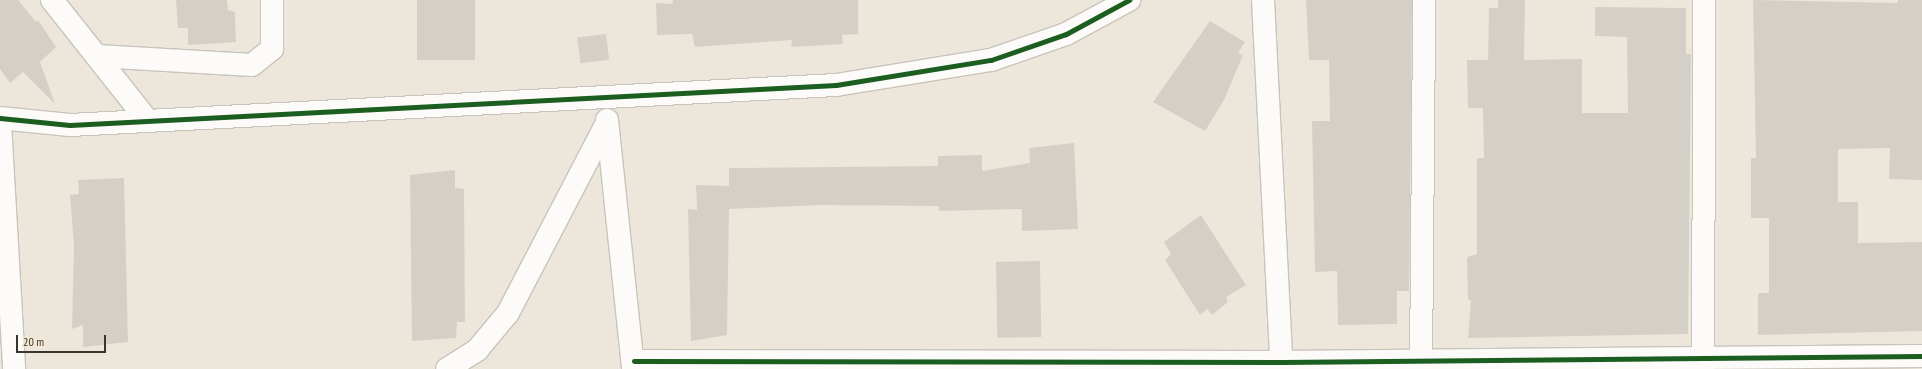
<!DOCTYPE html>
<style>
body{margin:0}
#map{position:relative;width:1922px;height:369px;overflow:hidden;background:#ede7db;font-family:"PT Sans Narrow",sans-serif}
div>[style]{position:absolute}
.building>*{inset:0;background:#d5d0c7;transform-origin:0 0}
.roads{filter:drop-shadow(1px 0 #c9c4ba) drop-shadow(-1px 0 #c9c4ba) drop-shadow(0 1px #c9c4ba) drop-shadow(0 -1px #c9c4ba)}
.minor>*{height:22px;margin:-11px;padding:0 11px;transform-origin:11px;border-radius:11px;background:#fcfbfa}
.cycleway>*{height:5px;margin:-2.5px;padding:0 2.5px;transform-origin:2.5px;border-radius:2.5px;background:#1b5e20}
span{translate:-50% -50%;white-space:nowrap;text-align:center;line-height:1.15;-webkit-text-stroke:4px #f5e9d3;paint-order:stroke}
.scale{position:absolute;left:16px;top:335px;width:90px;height:18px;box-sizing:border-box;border:2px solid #39342c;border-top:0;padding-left:5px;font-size:12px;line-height:14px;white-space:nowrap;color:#39342c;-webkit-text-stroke:3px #f5e9d3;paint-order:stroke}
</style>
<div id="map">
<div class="building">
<div style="clip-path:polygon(0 0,18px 0,36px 22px,38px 20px,56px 47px,40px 62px,55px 104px,23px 72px,10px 83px,0 69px)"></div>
<div style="clip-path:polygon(176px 0,227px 0,228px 10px,235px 12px,236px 42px,188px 45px,188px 28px,178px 28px)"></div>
<div style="left:417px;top:0;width:58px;height:60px"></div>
<div style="clip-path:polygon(673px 0,858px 0,858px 34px,842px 35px,843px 44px,791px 47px,792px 40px,695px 47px,692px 34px,657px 35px,656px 3px,672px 4px)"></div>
<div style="clip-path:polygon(1306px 0,1412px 0,1409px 291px,1397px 291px,1397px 324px,1338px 325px,1337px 271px,1315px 272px,1312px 121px,1330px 121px,1329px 60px,1309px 60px)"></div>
<div style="clip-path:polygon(1498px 0,1525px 0,1524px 60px,1582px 59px,1582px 113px,1628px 113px,1627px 37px,1595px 36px,1595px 7px,1686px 8px,1686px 54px,1691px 54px,1688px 334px,1468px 338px,1471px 300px,1468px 300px,1467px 257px,1477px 254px,1477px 158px,1484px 158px,1483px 108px,1468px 108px,1467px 60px,1488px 60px,1489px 8px,1498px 8px)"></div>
<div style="clip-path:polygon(1753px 0,1898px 3px,1898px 0,1922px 0,1922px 180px,1889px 179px,1890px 148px,1838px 149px,1838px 202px,1858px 202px,1858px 243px,1922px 242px,1922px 331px,1758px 335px,1758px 293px,1769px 293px,1769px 218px,1751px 218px,1751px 158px,1756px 158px)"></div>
<div style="clip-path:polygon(1210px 21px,1245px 42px,1238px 53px,1243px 55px,1224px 100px,1205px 131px,1153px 102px)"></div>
<div style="left:606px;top:34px;width:26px;height:29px;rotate:83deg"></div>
<div style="clip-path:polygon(1074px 143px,1078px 229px,1022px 231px,1022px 209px,939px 211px,939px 206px,820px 205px,729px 209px,727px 335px,691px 341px,688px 209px,697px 210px,696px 185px,729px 186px,729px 168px,938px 166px,938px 156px,982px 155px,982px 171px,1030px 163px,1029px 148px)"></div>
<div style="clip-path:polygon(455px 170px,455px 188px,464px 189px,465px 322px,457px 322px,456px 338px,412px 341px,410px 175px)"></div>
<div style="clip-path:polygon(124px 178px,128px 342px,83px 347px,83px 325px,72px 329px,74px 245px,70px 195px,79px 194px,78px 180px)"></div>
<div style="clip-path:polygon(1201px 215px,1246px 285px,1226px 297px,1228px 302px,1212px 315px,1207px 309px,1200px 315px,1165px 260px,1171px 254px,1164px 242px)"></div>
<div style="left:1040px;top:261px;width:76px;height:44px;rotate:89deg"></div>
</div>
<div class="roads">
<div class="minor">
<div style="left:52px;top:0;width:154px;rotate:51.6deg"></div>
<div style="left:1263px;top:0;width:369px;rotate:87.1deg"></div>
<div style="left:97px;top:56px;width:155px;rotate:3.3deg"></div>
<div style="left:252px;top:65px;width:26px;rotate:-39deg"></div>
<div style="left:272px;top:49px;width:49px;rotate:-90deg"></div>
<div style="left:0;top:118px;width:70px;rotate:5.7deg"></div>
<div style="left:70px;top:125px;width:767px;rotate:-2.99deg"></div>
<div style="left:836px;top:85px;width:157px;rotate:-9.2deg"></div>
<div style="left:991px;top:60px;width:79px;rotate:-19.1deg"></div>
<div style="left:1066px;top:34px;width:72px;rotate:-28.4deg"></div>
<div style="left:607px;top:120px;width:250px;rotate:84deg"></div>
<div style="left:0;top:123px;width:246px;rotate:86.7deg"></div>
<div style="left:634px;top:361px;width:648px;rotate:0.09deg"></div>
<div style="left:1282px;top:362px;width:640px;rotate:-0.54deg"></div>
<div style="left:447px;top:369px;width:36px;rotate:-32deg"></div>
<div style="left:477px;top:350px;width:48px;rotate:-50deg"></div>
<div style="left:508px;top:313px;width:214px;rotate:-62.5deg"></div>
<div style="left:1421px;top:369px;width:369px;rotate:-89.5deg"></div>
<div style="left:1703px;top:369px;width:369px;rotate:-89.8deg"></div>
</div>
</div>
<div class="cycleway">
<div style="left:0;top:118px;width:70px;rotate:5.7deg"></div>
<div style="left:70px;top:125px;width:767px;rotate:-2.99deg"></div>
<div style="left:836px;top:85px;width:157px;rotate:-9.2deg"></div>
<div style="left:991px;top:60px;width:79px;rotate:-19.1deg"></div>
<div style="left:1066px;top:34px;width:72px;rotate:-28.4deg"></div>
<div style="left:634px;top:361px;width:648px;rotate:0.09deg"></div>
<div style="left:1282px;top:362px;width:640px;rotate:-0.54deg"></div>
</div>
<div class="scale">20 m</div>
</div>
